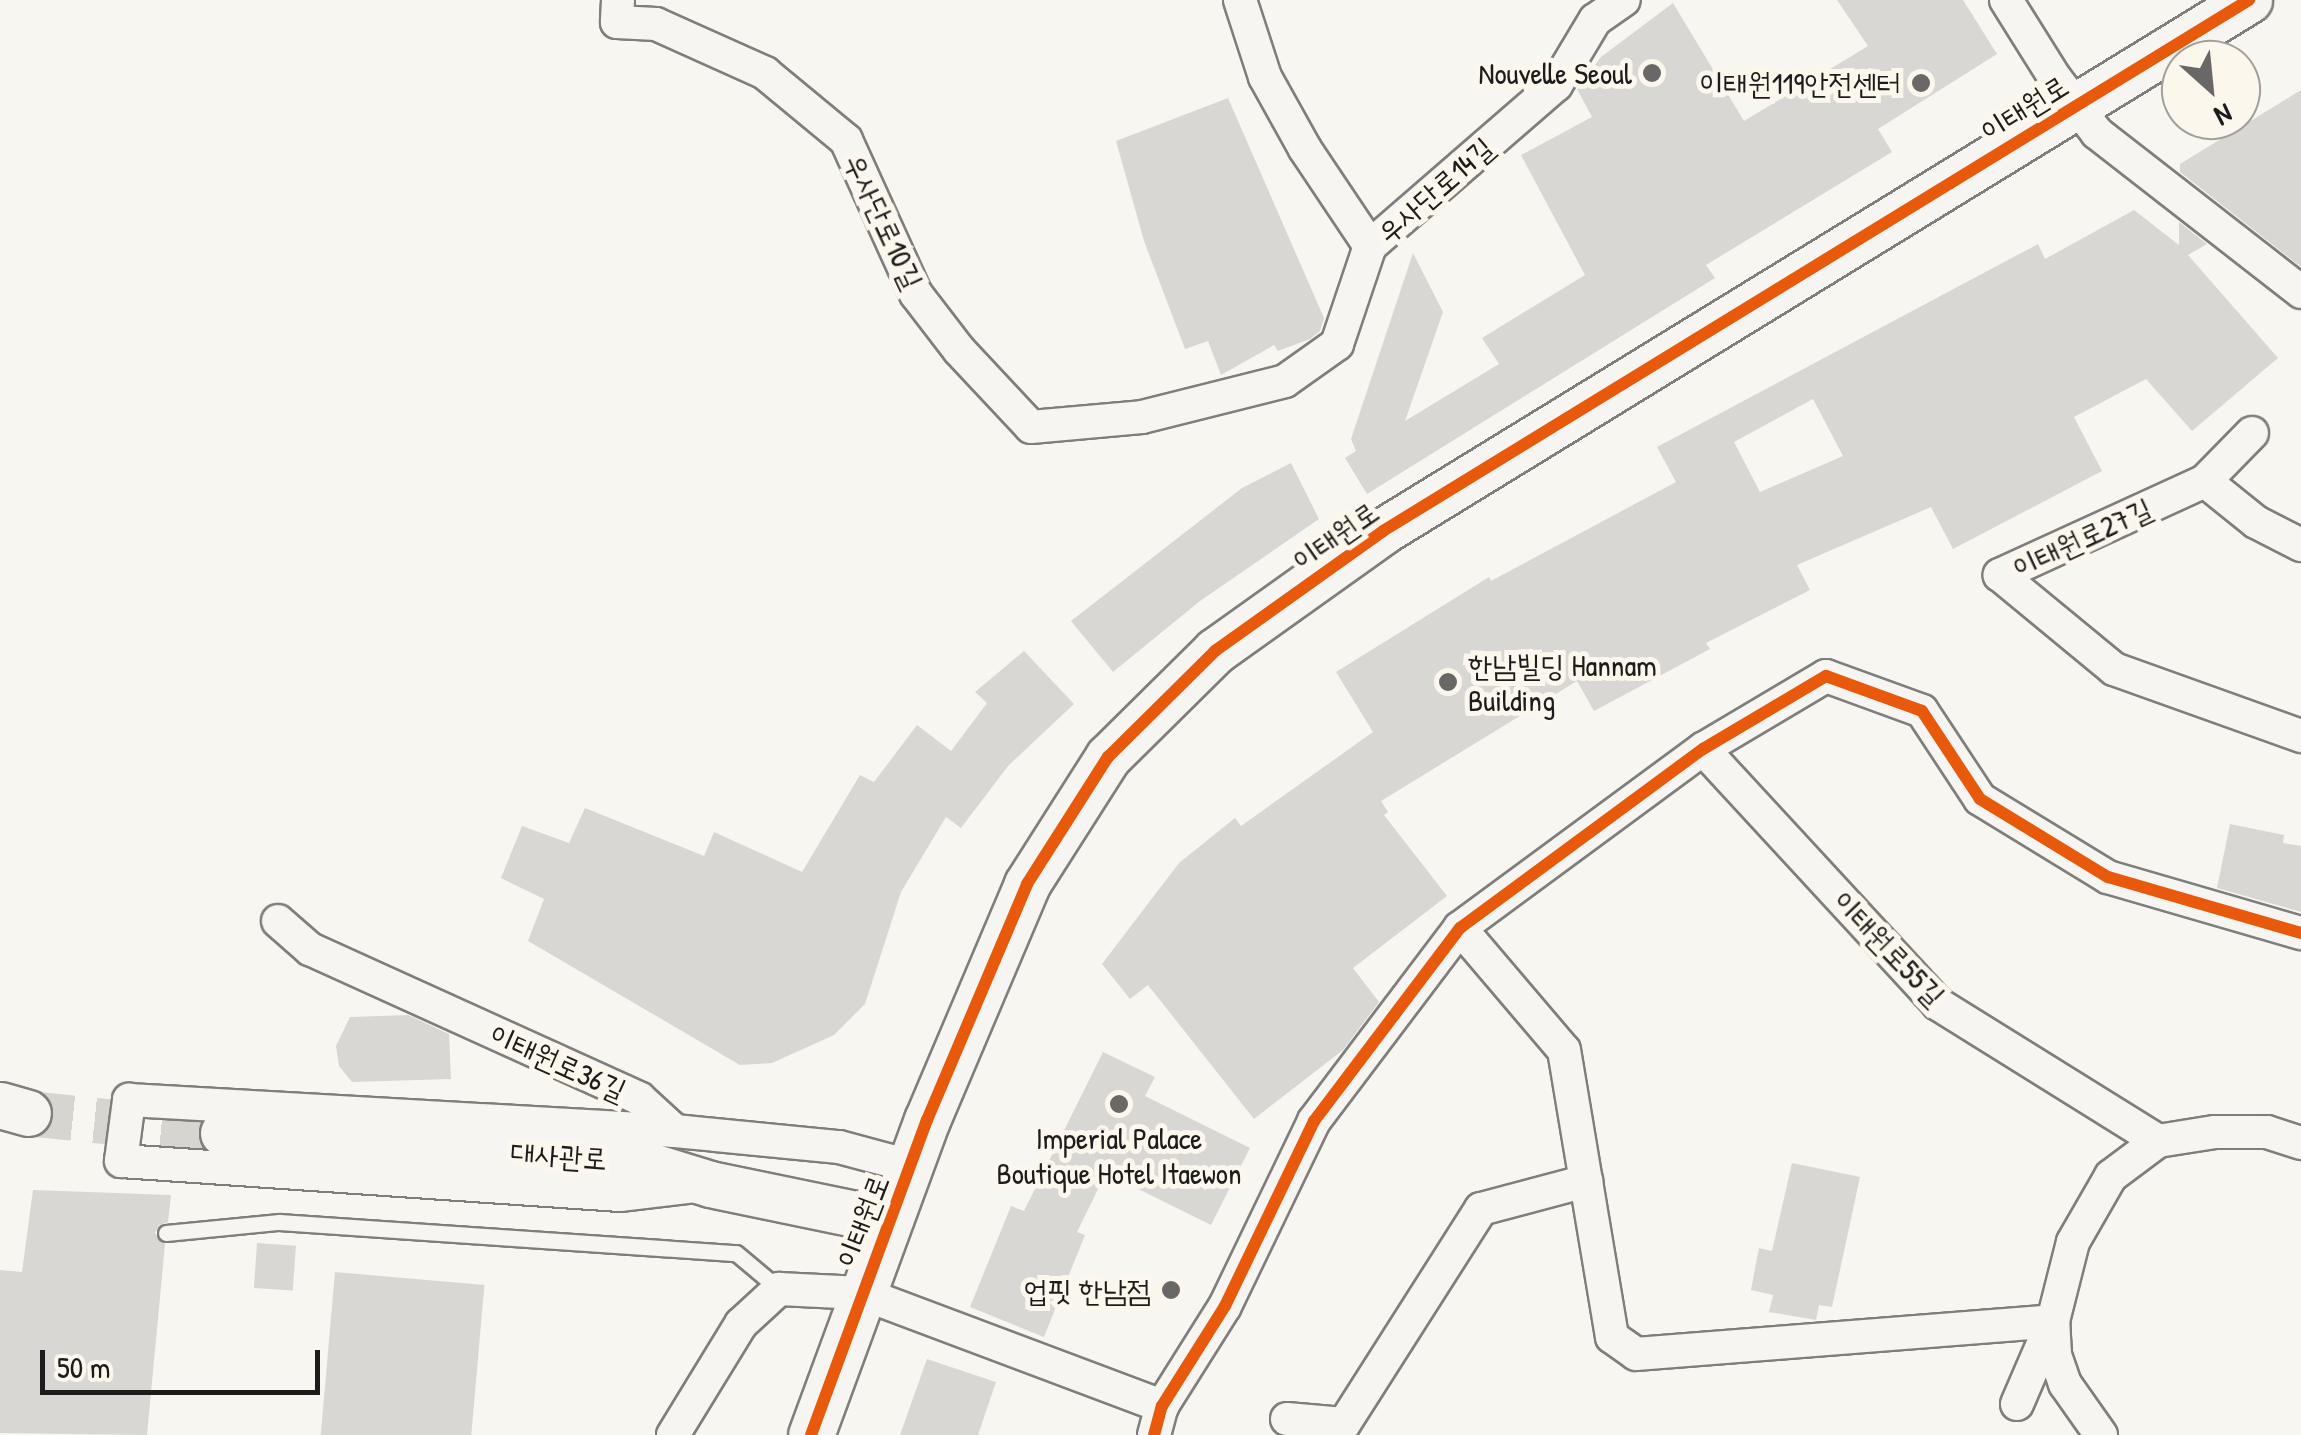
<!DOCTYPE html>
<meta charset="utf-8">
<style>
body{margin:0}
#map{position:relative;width:2301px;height:1435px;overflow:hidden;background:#f8f6f0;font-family:"Patrick Hand","Poor Story",sans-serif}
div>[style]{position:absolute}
.building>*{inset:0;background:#d9d7d3;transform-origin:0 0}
.secondary-tunnel>*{height:45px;margin-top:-22.5px;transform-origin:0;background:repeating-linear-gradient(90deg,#d7d5d0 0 45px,transparent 0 67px)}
.roads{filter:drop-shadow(2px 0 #7f7e7b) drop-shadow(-2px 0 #7f7e7b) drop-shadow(0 2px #7f7e7b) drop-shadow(0 -2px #7f7e7b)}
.lane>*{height:15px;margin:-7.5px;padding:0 7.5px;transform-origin:7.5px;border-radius:7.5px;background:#f6f5f1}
.street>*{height:32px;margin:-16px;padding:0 16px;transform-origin:16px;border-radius:16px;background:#f6f5f1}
.secondary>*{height:45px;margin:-22.5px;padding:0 22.5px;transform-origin:22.5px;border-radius:22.5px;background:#f6f5f1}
.cycleway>*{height:12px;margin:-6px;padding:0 6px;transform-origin:6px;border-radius:6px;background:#e8590c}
.dots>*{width:28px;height:28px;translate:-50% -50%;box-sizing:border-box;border:5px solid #fbf7ec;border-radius:50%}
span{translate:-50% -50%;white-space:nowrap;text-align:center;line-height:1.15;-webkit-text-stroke:10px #fbf7ec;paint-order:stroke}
.poi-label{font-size:30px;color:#1c1c1c}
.right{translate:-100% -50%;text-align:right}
.left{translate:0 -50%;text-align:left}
.street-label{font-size:30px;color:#1c1c1c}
.north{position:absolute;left:2161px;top:40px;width:100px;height:100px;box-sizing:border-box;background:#fbf7ec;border:2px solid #a29f99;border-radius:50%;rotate:153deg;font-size:28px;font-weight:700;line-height:40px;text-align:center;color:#1c1c1c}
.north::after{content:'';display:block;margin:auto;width:35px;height:45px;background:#696866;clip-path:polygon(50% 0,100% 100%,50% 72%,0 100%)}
.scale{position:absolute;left:40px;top:1350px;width:280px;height:45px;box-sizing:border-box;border:5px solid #1c1c1c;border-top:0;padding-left:12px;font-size:30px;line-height:35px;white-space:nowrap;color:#1c1c1c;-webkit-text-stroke:8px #fbf7ec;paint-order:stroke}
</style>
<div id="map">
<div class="building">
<div style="clip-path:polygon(1837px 0,1963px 0,1997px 54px,1878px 129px,1892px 152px,1706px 265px,1715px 278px,1367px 494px,1345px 458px,1356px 451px,1351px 439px,1413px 253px,1443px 312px,1405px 421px,1499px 364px,1482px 338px,1585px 275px,1521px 155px,1592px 117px,1577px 89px,1601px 57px,1673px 3px,1744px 121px,1868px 46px)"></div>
<div style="clip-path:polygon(2301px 90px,2301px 267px,2180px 172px,2180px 164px)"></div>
<div style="clip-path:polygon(1228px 98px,1324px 318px,1320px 331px,1310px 339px,1278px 351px,1274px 345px,1221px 375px,1208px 341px,1185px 349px,1144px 241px,1116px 141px)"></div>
<div style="clip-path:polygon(evenodd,2134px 210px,2179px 245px,2179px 222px,2207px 244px,2188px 255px,2278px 358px,2192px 431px,2146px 379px,2074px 417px,2102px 471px,1953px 549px,1931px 507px,1797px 565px,1810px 590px,1706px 643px,1710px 649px,1594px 711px,1577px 681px,1381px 801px,1388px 812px,1384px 815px,1447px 896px,1353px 968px,1379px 1002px,1343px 1050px,1254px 1119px,1148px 985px,1130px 999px,1102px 964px,1179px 863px,1235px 818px,1241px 826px,1373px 732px,1336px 672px,1489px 577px,1491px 581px,1676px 482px,1657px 447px,2038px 244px,2045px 259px,2134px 210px,1813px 399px,1843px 456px,1760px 492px,1734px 442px,1813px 399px)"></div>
<div style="clip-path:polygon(1291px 463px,1319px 519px,1200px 601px,1113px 672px,1071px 621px,1242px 488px)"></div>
<div style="clip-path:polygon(1024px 651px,1074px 704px,1008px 766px,961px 828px,946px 817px,901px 892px,865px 1004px,834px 1035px,772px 1063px,740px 1065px,528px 941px,544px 899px,501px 878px,522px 826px,569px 843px,585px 808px,704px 856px,714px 832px,802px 872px,860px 775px,874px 782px,917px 725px,951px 751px,987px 703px,975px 692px)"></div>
<div style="clip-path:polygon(2230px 824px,2284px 835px,2283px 843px,2301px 846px,2301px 912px,2217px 888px)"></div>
<div style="clip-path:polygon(408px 1015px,449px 1034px,451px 1079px,352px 1082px,339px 1066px,336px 1046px,350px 1017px)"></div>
<div style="clip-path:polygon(1103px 1052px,1155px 1077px,1145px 1096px,1250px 1148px,1211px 1225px,1106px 1173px,1077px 1232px,1085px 1235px,1044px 1337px,970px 1307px,1011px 1206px,1024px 1211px)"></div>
<div style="clip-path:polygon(1792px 1163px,1860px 1177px,1832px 1307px,1819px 1305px,1816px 1320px,1769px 1312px,1773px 1295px,1751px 1290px,1759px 1248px,1772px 1251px)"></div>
<div style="clip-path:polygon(33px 1190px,171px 1195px,168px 1222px,159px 1225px,155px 1233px,165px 1244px,147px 1435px,0 1433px,0 1270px,22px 1272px)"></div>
<div style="left:257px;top:1243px;width:39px;height:45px;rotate:4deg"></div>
<div style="left:335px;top:1272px;width:150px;height:164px;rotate:5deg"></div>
<div style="clip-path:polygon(927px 1359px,996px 1382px,978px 1435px,900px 1435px)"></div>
</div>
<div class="secondary-tunnel">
<div style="left:28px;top:1113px;width:196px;rotate:5.9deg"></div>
</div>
<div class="roads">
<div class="lane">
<div style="left:166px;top:1233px;width:114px;rotate:-5.6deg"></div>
<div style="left:279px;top:1222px;width:458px;rotate:3.9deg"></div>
<div style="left:736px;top:1253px;width:56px;rotate:39.9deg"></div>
</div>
<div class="street">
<div style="left:618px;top:0;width:22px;rotate:93deg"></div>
<div style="left:617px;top:22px;width:39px;rotate:3deg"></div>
<div style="left:656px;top:24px;width:120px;rotate:24.2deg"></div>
<div style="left:765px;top:73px;width:105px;rotate:39.6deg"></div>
<div style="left:846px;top:140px;width:169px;rotate:65.6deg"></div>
<div style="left:916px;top:294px;width:71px;rotate:52.5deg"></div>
<div style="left:959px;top:350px;width:105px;rotate:46.9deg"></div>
<div style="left:1031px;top:427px;width:111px;rotate:-5.1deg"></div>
<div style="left:1142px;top:417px;width:147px;rotate:-14.1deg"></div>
<div style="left:1285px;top:381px;width:64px;rotate:-35.4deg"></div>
<div style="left:1337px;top:344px;width:103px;rotate:-71.4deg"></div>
<div style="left:1370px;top:246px;width:246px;rotate:-40.9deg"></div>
<div style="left:1556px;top:85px;width:76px;rotate:-59deg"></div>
<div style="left:1595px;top:20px;width:35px;rotate:-35deg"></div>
<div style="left:1240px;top:0;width:81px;rotate:72deg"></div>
<div style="left:1265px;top:77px;width:82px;rotate:60.9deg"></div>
<div style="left:1305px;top:149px;width:117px;rotate:56.2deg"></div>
<div style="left:2006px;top:0;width:92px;rotate:57.9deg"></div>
<div style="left:2055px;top:78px;width:69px;rotate:52.6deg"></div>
<div style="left:2097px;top:133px;width:259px;rotate:37.9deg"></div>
<div style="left:2252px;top:433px;width:67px;rotate:134.4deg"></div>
<div style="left:2205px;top:481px;width:226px;rotate:155.4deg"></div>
<div style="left:2000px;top:575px;width:148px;rotate:39.5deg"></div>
<div style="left:2114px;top:669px;width:199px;rotate:19.7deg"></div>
<div style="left:2205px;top:481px;width:65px;rotate:38.8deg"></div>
<div style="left:2256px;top:522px;width:51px;rotate:27.1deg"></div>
<div style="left:1703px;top:749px;width:347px;rotate:47.3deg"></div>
<div style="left:1938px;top:1004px;width:259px;rotate:31.9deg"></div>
<div style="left:2158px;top:1141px;width:58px;rotate:-9deg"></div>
<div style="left:2215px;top:1132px;width:52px"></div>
<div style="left:2267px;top:1132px;width:36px;rotate:18deg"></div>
<div style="left:278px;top:921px;width:43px;rotate:41.2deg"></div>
<div style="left:310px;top:949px;width:362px;rotate:24.4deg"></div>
<div style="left:640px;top:1099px;width:47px;rotate:42.4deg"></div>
<div style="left:1460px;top:928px;width:160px;rotate:49.6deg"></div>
<div style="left:1564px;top:1050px;width:291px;rotate:80.5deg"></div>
<div style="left:1612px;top:1337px;width:29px;rotate:35deg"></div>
<div style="left:1636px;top:1354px;width:418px;rotate:-4.5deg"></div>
<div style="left:695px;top:1186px;width:76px;rotate:173.2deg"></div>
<div style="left:620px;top:1195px;width:500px;rotate:-176.1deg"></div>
<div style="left:121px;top:1161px;width:62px;rotate:-82.5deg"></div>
<div style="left:129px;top:1100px;width:547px;rotate:3.25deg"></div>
<div style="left:675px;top:1131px;width:165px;rotate:5.6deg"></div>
<div style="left:839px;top:1147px;width:73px;rotate:15deg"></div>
<div style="left:2017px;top:1404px;width:86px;rotate:-66.7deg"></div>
<div style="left:1287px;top:1419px;width:57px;rotate:5deg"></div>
<div style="left:1344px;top:1424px;width:255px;rotate:-57.5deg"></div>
<div style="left:1481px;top:1209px;width:109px;rotate:-14.9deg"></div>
<div style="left:673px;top:1435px;width:130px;rotate:-58.5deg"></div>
<div style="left:741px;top:1324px;width:52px;rotate:-42.6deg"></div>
<div style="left:779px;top:1289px;width:82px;rotate:2.8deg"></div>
<div style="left:861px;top:1293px;width:322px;rotate:20.6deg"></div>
<div style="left:1154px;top:1435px;width:30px;rotate:-75deg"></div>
<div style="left:1162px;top:1406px;width:118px;rotate:-57.8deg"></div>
<div style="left:1225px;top:1306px;width:205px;rotate:-64.3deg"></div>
<div style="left:1314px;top:1121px;width:242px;rotate:-52.9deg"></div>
<div style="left:1460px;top:928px;width:302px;rotate:-36.4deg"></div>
<div style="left:1703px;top:749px;width:143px;rotate:-30.7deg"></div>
<div style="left:1826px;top:676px;width:102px;rotate:20deg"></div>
<div style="left:1922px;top:711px;width:105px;rotate:56.6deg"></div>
<div style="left:1980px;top:799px;width:150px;rotate:31.4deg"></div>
<div style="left:2108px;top:877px;width:201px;rotate:16.2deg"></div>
<div style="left:2101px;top:1435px;width:62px;rotate:-125.2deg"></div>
<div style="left:2065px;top:1384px;width:31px;rotate:-109deg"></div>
<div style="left:2055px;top:1355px;width:34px;rotate:-93deg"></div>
<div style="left:2053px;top:1321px;width:81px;rotate:-75.8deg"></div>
<div style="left:2073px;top:1242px;width:76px;rotate:-60.1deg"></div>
<div style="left:2111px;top:1176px;width:59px;rotate:-36.7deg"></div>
</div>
<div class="secondary">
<div style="left:0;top:1105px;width:29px;rotate:16deg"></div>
<div style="left:223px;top:1133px;width:410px;rotate:3.8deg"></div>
<div style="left:632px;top:1160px;width:82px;rotate:17.1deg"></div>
<div style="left:710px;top:1184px;width:182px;rotate:11.7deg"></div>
<div style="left:811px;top:1435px;width:336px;rotate:-69.8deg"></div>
<div style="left:927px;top:1120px;width:256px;rotate:-67deg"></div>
<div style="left:1027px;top:884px;width:151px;rotate:-57.5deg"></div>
<div style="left:1108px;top:757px;width:151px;rotate:-44.7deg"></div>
<div style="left:1215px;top:651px;width:206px;rotate:-35.5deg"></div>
<div style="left:1383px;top:531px;width:1016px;rotate:-31.52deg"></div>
</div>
</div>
<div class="cycleway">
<div style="left:811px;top:1435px;width:336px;rotate:-69.8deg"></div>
<div style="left:927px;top:1120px;width:256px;rotate:-67deg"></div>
<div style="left:1027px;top:884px;width:151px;rotate:-57.5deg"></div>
<div style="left:1108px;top:757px;width:151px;rotate:-44.7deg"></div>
<div style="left:1215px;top:651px;width:206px;rotate:-35.5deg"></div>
<div style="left:1383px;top:531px;width:1016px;rotate:-31.52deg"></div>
<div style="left:1154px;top:1435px;width:30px;rotate:-75deg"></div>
<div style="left:1162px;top:1406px;width:118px;rotate:-57.8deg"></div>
<div style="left:1225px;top:1306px;width:205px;rotate:-64.3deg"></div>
<div style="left:1314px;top:1121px;width:242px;rotate:-52.9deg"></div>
<div style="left:1460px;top:928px;width:302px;rotate:-36.4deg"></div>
<div style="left:1703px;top:749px;width:143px;rotate:-30.7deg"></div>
<div style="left:1826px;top:676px;width:102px;rotate:20deg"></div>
<div style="left:1922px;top:711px;width:105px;rotate:56.6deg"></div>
<div style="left:1980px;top:799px;width:150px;rotate:31.4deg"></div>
<div style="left:2108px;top:877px;width:201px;rotate:16.2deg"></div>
</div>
<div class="dots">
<div style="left:1652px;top:73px;background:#696866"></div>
<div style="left:1921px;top:83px;background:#696866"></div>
<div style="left:1448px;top:682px;background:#696866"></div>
<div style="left:1119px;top:1104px;background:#696866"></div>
<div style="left:1171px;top:1290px;background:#696866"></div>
</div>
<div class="poi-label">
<span class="right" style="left:1632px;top:73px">Nouvelle Seoul</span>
<span class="right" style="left:1901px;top:83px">이태원119안전센터</span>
<span class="left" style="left:1468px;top:682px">한남빌딩 Hannam<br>Building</span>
<span style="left:1119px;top:1155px">Imperial Palace<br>Boutique Hotel Itaewon</span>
<span class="right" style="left:1151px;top:1290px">업핏 한남점</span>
</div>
<div class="street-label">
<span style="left:2024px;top:108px;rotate:-32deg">이태원로</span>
<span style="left:1435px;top:190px;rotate:-41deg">우사단로14길</span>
<span style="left:884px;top:221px;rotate:65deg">우사단로10길</span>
<span style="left:1335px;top:536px;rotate:-35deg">이태원로</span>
<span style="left:2082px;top:538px;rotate:-25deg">이태원로27길</span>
<span style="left:1889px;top:948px;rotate:46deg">이태원로55길</span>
<span style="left:558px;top:1062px;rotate:24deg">이태원로36길</span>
<span style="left:559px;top:1155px;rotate:4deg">대사관로</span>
<span style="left:862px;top:1221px;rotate:-69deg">이태원로</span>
</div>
<div class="north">N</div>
<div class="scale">50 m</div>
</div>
